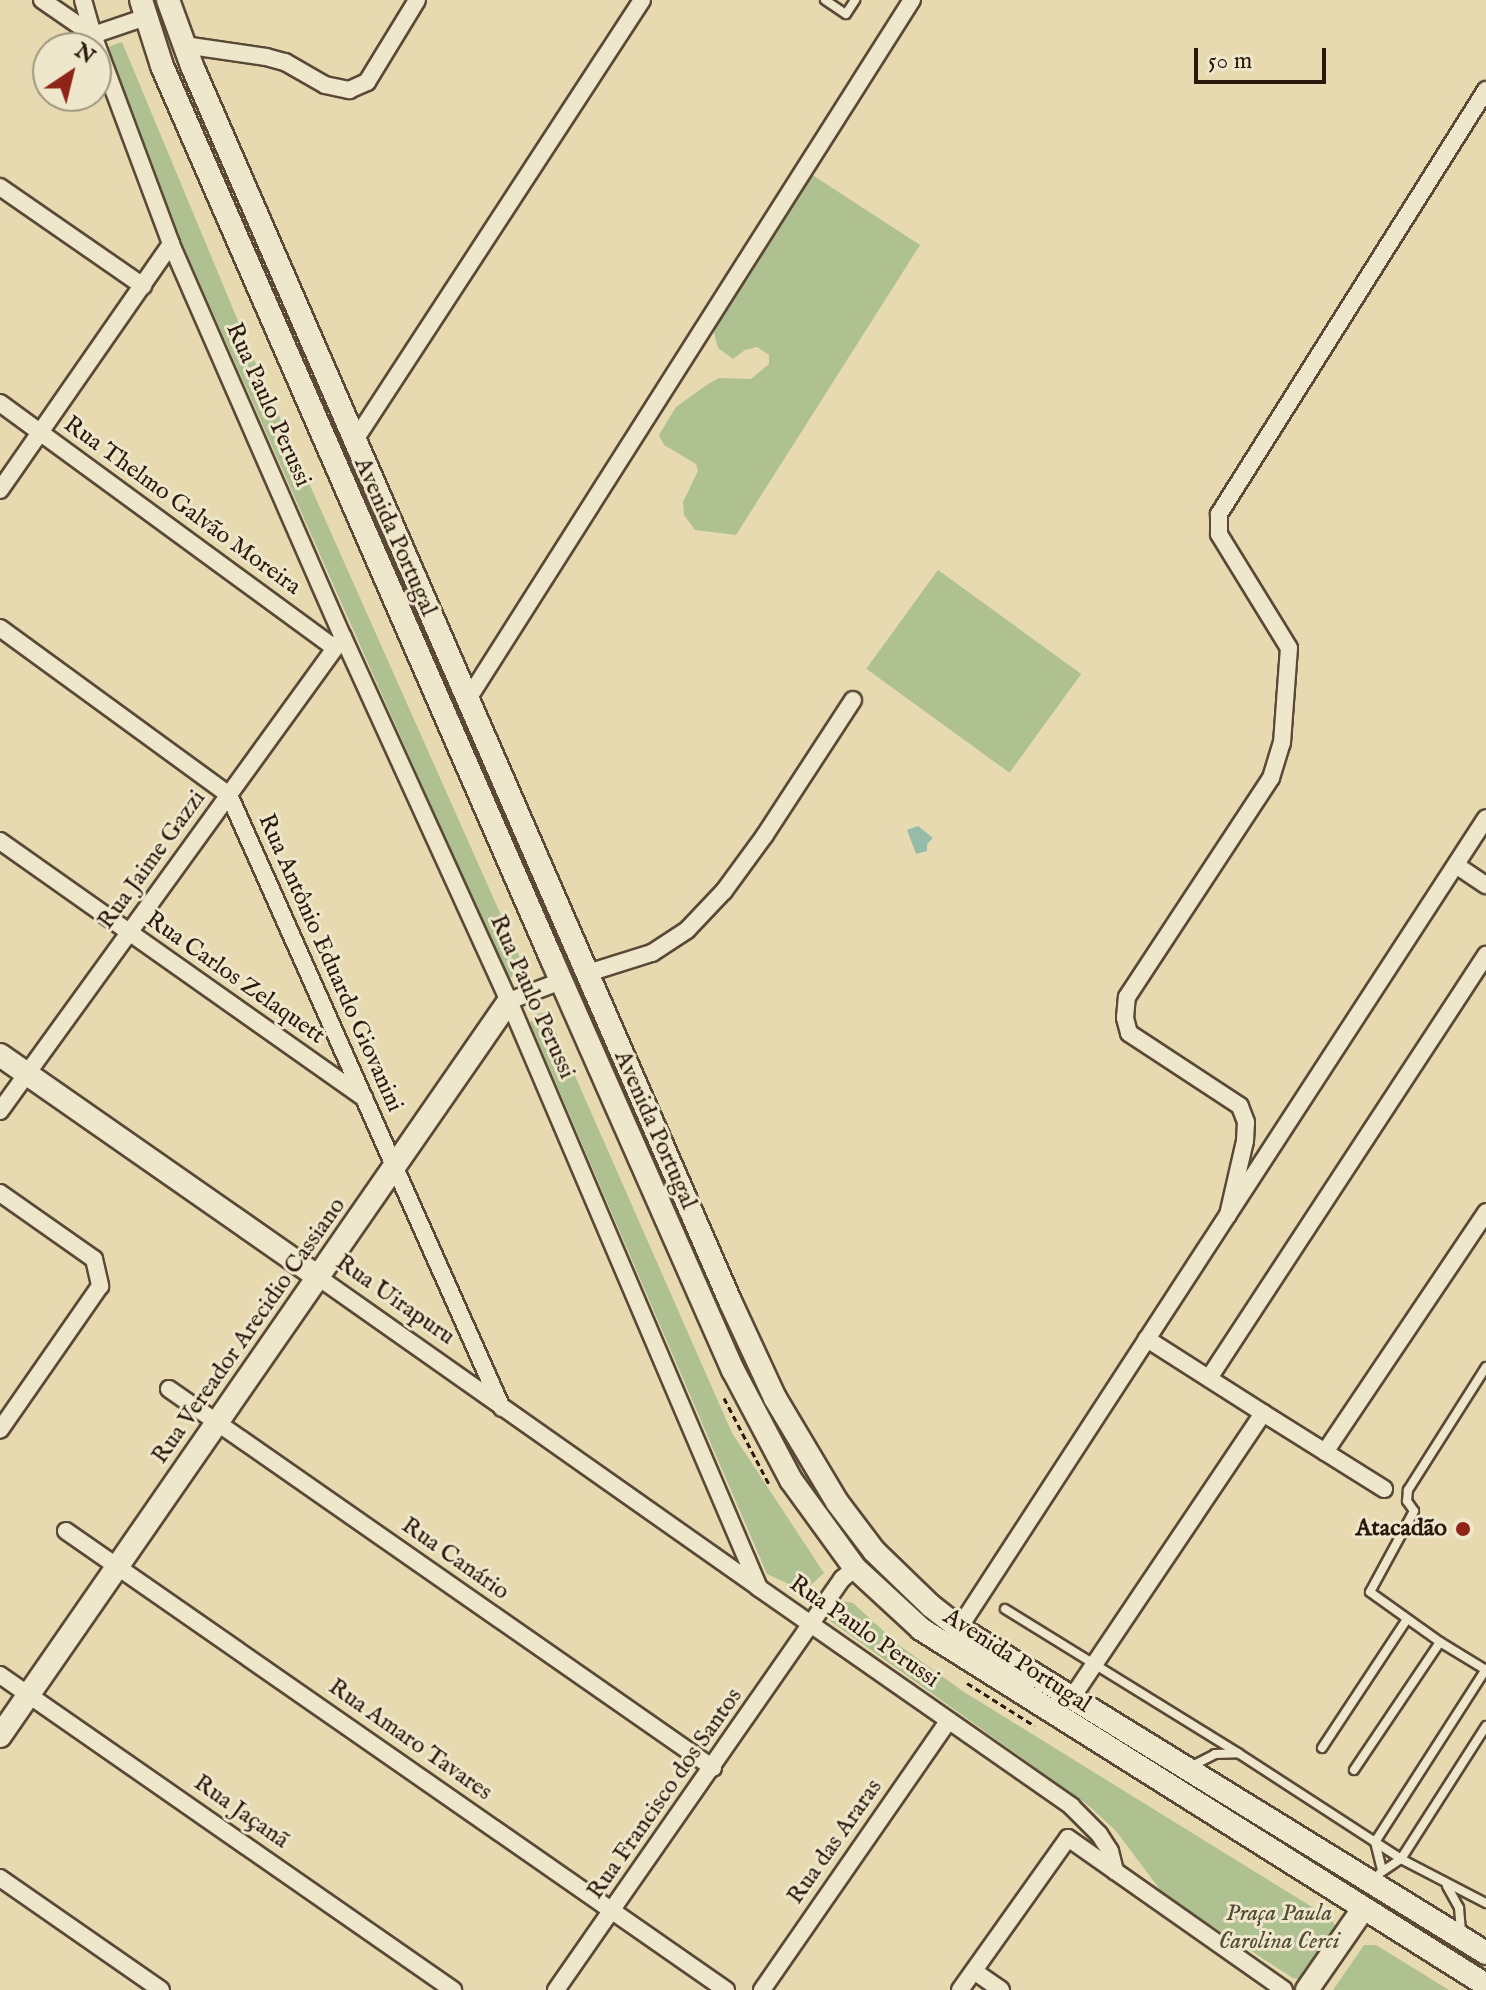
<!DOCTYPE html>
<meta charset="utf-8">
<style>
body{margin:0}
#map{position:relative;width:1486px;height:1990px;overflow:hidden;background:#e7dab1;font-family:"IM FELL English",serif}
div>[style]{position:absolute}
.green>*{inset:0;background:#afc191;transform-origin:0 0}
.water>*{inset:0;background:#97bba9}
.path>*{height:3px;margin-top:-1.5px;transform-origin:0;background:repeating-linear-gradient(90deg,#2b190e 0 6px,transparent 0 10px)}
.roads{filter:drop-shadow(2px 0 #5a4937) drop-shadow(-2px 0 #5a4937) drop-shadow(0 2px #5a4937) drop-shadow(0 -2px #5a4937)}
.lane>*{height:8px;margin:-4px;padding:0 4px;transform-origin:4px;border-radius:4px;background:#efe7cc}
.street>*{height:16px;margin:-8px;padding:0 8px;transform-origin:8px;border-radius:8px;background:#efe7cc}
.secondary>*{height:22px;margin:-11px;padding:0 11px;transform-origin:11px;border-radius:11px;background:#efe7cc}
.dots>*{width:22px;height:22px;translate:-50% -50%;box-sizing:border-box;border:4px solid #efe7cc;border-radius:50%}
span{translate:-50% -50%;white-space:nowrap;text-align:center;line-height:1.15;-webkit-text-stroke:6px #efe7cc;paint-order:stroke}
.street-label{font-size:24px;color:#2b190e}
.poi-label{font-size:24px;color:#2b190e;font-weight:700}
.right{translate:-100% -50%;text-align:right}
.park-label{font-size:24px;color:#534b35;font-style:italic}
.north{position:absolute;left:32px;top:32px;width:80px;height:80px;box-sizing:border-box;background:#efe7cc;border:2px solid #a19580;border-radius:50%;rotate:35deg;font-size:22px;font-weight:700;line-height:32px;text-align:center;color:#2b190e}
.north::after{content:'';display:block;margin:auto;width:28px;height:36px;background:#8f2418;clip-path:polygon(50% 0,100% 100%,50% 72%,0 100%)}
.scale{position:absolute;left:1194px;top:48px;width:132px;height:36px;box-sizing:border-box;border:4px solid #2b190e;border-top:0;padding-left:10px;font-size:24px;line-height:28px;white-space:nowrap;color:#2b190e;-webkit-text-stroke:6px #efe7cc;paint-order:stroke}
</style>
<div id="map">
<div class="green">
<div style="clip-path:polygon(122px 42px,256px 364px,525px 969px,508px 979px,178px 234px,108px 47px)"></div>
<div style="clip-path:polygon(811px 174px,920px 245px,736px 535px,695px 530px,684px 515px,683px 502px,698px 471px,696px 464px,664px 445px,659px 435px,676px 407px,708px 384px,719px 378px,751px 379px,769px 364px,769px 355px,757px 347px,745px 350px,733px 359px,718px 348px,714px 333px,716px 322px)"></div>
<div style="left:938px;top:570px;width:177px;height:122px;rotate:36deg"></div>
<div style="clip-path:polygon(547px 1012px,732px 1433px,824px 1573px,804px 1591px,767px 1574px,530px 1023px,536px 1014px)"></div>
<div style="clip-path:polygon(843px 1601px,853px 1603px,900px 1646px,964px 1692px,1330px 1918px,1337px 1928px,1301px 1980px,1293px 1978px,1164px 1895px,1116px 1831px,1088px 1805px,829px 1620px)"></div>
<div style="clip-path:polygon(1364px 1945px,1376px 1945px,1449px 1990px,1333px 1990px)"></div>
</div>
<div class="water">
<div style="clip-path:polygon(918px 826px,933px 838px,927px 844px,927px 851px,916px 854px,907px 830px)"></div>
</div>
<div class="path">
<div style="left:724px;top:1398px;width:97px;rotate:62.4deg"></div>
<div style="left:967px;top:1683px;width:80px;rotate:32.3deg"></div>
</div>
<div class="roads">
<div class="lane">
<div style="left:825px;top:0;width:25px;rotate:34deg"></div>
<div style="left:846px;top:14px;width:17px;rotate:-57deg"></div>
<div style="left:1486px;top:1367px;width:146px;rotate:122.4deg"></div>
<div style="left:1408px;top:1490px;width:11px;rotate:95deg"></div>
<div style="left:1407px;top:1501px;width:12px;rotate:55deg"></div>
<div style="left:1414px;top:1511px;width:92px;rotate:118.5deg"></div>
<div style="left:1370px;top:1592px;width:86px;rotate:35.5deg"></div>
<div style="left:1440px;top:1642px;width:54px;rotate:31.3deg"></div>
<div style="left:1005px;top:1609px;width:274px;rotate:31.7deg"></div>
<div style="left:1238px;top:1753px;width:194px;rotate:33deg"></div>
<div style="left:1401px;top:1859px;width:96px;rotate:27.4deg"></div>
<div style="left:1322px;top:1748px;width:154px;rotate:-56.6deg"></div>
<div style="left:1190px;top:1767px;width:28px;rotate:-27deg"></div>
<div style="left:1215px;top:1754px;width:23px;rotate:-2deg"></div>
<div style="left:1354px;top:1770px;width:154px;rotate:-56.1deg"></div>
<div style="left:1382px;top:1870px;width:29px;rotate:-104deg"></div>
<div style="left:1375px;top:1842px;width:206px;rotate:-57.3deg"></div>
<div style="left:1380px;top:1873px;width:25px;rotate:-34deg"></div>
<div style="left:1401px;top:1859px;width:158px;rotate:-57.4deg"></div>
<div style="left:1447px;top:1886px;width:25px;rotate:61deg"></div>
<div style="left:1459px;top:1908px;width:25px;rotate:85deg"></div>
</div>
<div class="street">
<div style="left:42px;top:0;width:62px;rotate:34.5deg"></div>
<div style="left:83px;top:0;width:36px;rotate:74deg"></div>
<div style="left:93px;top:35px;width:223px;rotate:69.5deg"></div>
<div style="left:171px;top:244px;width:429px;rotate:66.4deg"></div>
<div style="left:343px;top:637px;width:400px;rotate:65.5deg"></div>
<div style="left:509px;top:1001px;width:638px;rotate:66.93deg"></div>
<div style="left:759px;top:1588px;width:381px;rotate:34.9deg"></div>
<div style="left:1071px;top:1806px;width:40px;rotate:45deg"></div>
<div style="left:1099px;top:1834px;width:20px;rotate:57deg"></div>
<div style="left:1110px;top:1851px;width:21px;rotate:76deg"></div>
<div style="left:93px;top:35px;width:56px;rotate:-18.8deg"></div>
<div style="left:184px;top:45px;width:83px;rotate:8.3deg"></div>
<div style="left:266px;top:57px;width:20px;rotate:15deg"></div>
<div style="left:285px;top:62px;width:46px;rotate:29.9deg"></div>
<div style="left:325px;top:85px;width:25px;rotate:12deg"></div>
<div style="left:349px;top:90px;width:20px;rotate:-24deg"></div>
<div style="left:367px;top:82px;width:96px;rotate:-58.6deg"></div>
<div style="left:0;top:187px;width:174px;rotate:34.7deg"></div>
<div style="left:0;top:403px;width:415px;rotate:36.2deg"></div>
<div style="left:355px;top:440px;width:525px;rotate:-56.88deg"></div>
<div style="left:0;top:490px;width:300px;rotate:-55.2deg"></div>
<div style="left:0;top:628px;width:283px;rotate:36.1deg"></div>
<div style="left:229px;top:795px;width:671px;rotate:65.99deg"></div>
<div style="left:468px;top:699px;width:828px;rotate:-57.58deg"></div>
<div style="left:0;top:841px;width:446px;rotate:35.2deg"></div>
<div style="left:1456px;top:865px;width:36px;rotate:34deg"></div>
<div style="left:588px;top:973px;width:67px;rotate:-17.4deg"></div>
<div style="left:652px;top:953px;width:42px;rotate:-33.3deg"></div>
<div style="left:687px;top:930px;width:54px;rotate:-46.5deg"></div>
<div style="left:724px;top:891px;width:69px;rotate:-53.8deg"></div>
<div style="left:765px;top:835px;width:161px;rotate:-56.9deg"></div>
<div style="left:509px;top:1001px;width:56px;rotate:-21deg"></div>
<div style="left:0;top:1111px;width:585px;rotate:-54.11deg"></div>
<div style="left:0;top:1193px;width:115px;rotate:35.1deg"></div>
<div style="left:94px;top:1259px;width:28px;rotate:77deg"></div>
<div style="left:100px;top:1286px;width:175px;rotate:124.8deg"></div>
<div style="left:1228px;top:1215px;width:76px;rotate:-77.1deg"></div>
<div style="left:1245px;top:1141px;width:19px;rotate:-87deg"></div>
<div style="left:1246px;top:1122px;width:17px;rotate:-111deg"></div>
<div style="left:1240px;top:1106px;width:133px;rotate:-146.7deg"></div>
<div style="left:1129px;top:1033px;width:16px;rotate:-105deg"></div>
<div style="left:1125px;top:1018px;width:21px;rotate:-85deg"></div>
<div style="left:1127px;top:997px;width:262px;rotate:-56.7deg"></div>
<div style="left:1271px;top:778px;width:37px;rotate:-73deg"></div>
<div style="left:1282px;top:743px;width:95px;rotate:-85.8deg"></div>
<div style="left:1289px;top:648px;width:134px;rotate:-121.6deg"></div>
<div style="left:1219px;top:534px;width:20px;rotate:-90deg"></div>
<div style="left:1219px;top:514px;width:501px;rotate:-57.8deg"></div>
<div style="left:318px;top:1277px;width:538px;rotate:35.17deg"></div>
<div style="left:1209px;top:1378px;width:506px;rotate:-56.78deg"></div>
<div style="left:169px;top:1389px;width:663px;rotate:34.86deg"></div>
<div style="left:1263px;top:1413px;width:143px;rotate:32.1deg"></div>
<div style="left:1325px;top:1452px;width:289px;rotate:-56.1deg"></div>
<div style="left:66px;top:1531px;width:804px;rotate:34.82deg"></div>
<div style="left:959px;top:1628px;width:966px;rotate:-56.95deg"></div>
<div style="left:0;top:1675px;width:552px;rotate:34.81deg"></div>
<div style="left:1073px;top:1696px;width:341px;rotate:-56.1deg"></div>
<div style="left:1263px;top:1413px;width:138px;rotate:-147.5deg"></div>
<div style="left:0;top:1878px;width:196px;rotate:34.8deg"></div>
<div style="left:974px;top:1971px;width:33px;rotate:35deg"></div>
<div style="left:556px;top:1990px;width:501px;rotate:-55.17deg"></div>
<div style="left:842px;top:1579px;width:17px;rotate:-40deg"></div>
<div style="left:762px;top:1990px;width:327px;rotate:-55.3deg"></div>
<div style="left:960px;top:1990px;width:186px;rotate:-54.6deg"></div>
<div style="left:1068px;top:1838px;width:264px;rotate:35.1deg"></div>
</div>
<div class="secondary">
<div style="left:141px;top:0;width:69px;rotate:72.3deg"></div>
<div style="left:162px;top:66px;width:975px;rotate:66.43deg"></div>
<div style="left:552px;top:960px;width:448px;rotate:66.2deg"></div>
<div style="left:733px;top:1370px;width:124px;rotate:62.2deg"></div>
<div style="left:791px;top:1480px;width:109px;rotate:54deg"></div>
<div style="left:855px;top:1568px;width:90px;rotate:42.7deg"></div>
<div style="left:921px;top:1629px;width:668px;rotate:32.21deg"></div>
<div style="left:168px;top:0;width:70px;rotate:70deg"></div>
<div style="left:192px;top:66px;width:1347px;rotate:66.46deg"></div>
<div style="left:730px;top:1301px;width:107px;rotate:65.1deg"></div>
<div style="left:775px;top:1398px;width:121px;rotate:59.2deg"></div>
<div style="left:837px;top:1502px;width:61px;rotate:52.9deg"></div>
<div style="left:874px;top:1551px;width:79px;rotate:44deg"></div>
<div style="left:931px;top:1606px;width:36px;rotate:38deg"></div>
<div style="left:959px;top:1628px;width:619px;rotate:31.66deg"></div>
<div style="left:0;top:1055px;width:388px;rotate:34.9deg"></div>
<div style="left:0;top:1736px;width:894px;rotate:-55.3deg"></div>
<div style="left:1307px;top:1990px;width:98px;rotate:-55.3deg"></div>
</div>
</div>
<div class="dots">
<div style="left:1463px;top:1529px;background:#8f2418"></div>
</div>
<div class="street-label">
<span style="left:268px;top:405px;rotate:66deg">Rua Paulo Perussi</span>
<span style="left:182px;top:506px;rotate:36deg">Rua Thelmo Galvão Moreira</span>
<span style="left:395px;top:537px;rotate:66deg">Avenida Portugal</span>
<span style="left:152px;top:860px;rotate:-54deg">Rua Jaime Gazzi</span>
<span style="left:330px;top:963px;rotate:66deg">Rua Antônio Eduardo Giovanini</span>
<span style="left:235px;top:978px;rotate:35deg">Rua Carlos Zelaquett</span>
<span style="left:532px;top:997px;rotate:66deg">Rua Paulo Perussi</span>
<span style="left:655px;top:1130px;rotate:66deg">Avenida Portugal</span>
<span style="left:395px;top:1300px;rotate:35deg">Rua Uirapuru</span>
<span style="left:249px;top:1331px;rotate:-55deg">Rua Vereador Arecidio Cassiano</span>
<span style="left:455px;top:1559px;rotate:35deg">Rua Canário</span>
<span style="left:864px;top:1632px;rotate:35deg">Rua Paulo Perussi</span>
<span style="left:1017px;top:1661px;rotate:33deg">Avenida Portugal</span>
<span style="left:410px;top:1740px;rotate:35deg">Rua Amaro Tavares</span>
<span style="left:665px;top:1794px;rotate:-55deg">Rua Francisco dos Santos</span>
<span style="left:241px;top:1812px;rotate:35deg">Rua Jaçanã</span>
<span style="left:835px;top:1842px;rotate:-55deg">Rua das Araras</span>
</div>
<div class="poi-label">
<span class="right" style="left:1447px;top:1529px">Atacadão</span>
</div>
<div class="park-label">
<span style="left:1279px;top:1928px">Praça Paula<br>Carolina Cerci</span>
</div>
<div class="north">N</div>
<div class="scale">50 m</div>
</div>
